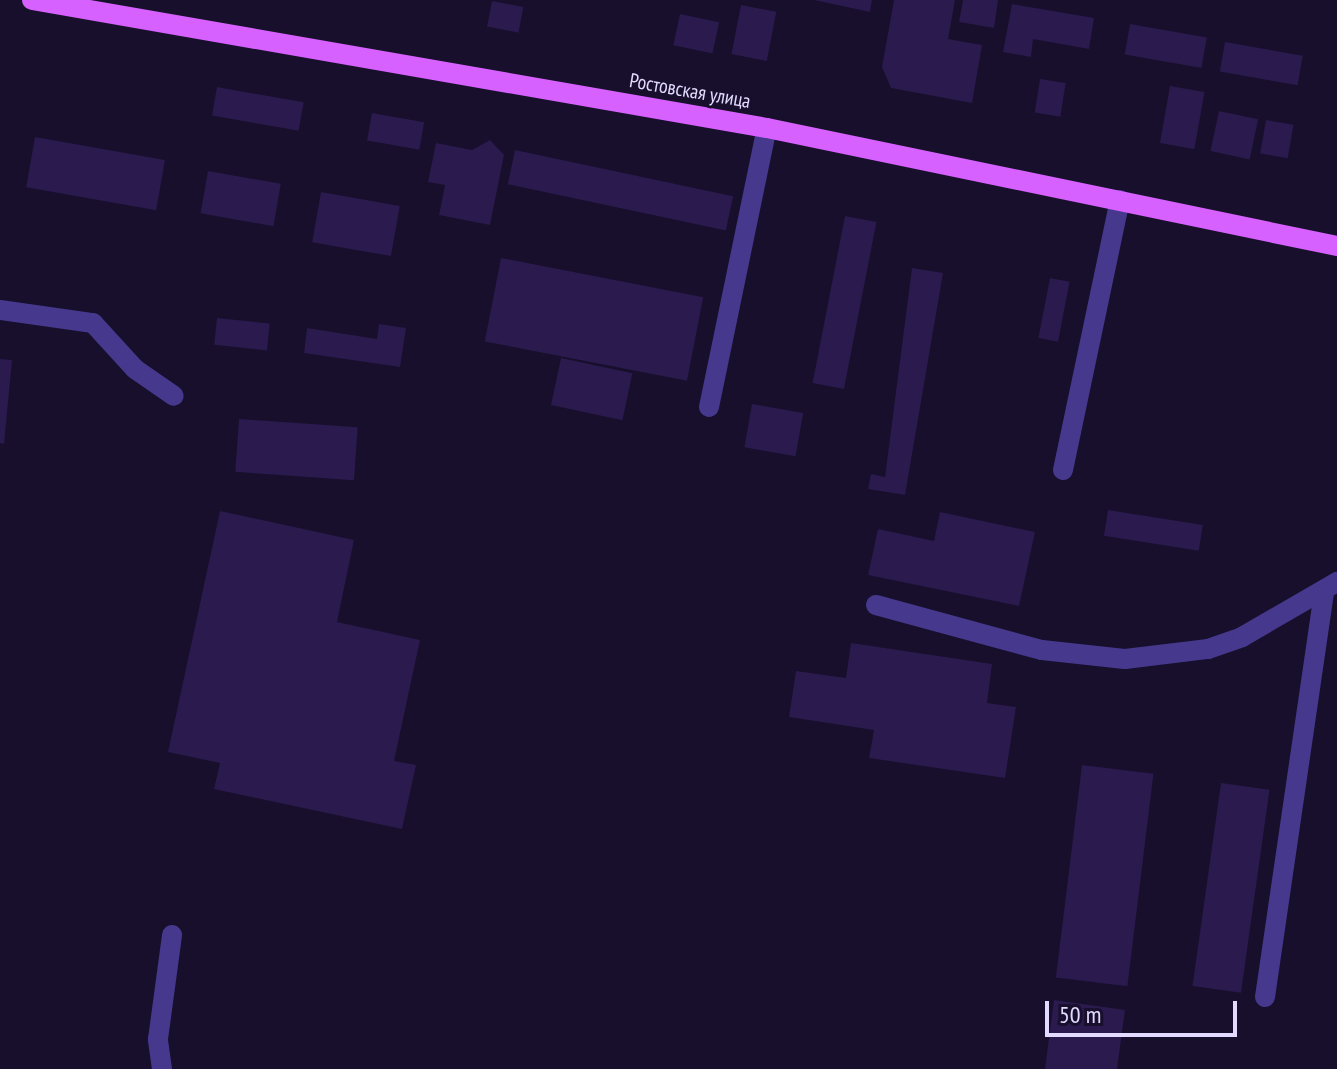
<!DOCTYPE html>
<meta charset="utf-8">
<style>
body{margin:0}
#map{position:relative;width:1337px;height:1069px;overflow:hidden;background:#170f2b;font-family:"PT Sans Narrow",sans-serif}
div>[style]{position:absolute}
.building>*{inset:0;background:#2a1a4e;transform-origin:0 0}
.minor>*{height:20px;margin:-10px;padding:0 10px;transform-origin:10px;border-radius:10px;background:#45388d}
.major>*{height:20px;margin:-10px;padding:0 10px;transform-origin:10px;border-radius:10px;background:#d661ff}
span{translate:-50% -50%;white-space:nowrap;text-align:center;line-height:1.15;-webkit-text-stroke:6px #170f2b;paint-order:stroke}
.street-label{font-size:20px;color:#e2daff}
.scale{position:absolute;left:1045px;top:1001px;width:192px;height:36px;box-sizing:border-box;border:4px solid #e2daff;border-top:0;padding-left:10px;font-size:24px;line-height:28px;white-space:nowrap;color:#e2daff;-webkit-text-stroke:6px #170f2b;paint-order:stroke}
</style>
<div id="map">
<div class="building">
<div style="clip-path:polygon(814px 0,872px 0,870px 12px)"></div>
<div style="clip-path:polygon(894px 0,955px 0,948px 39px,982px 45px,972px 103px,891px 88px,882px 67px)"></div>
<div style="clip-path:polygon(963px 0,998px 0,994px 28px,959px 22px)"></div>
<div style="left:492px;top:1px;width:32px;height:26px;rotate:11deg"></div>
<div style="clip-path:polygon(1012px 4px,1094px 18px,1089px 49px,1033px 39px,1031px 57px,1003px 52px)"></div>
<div style="left:741px;top:5px;width:36px;height:50px;rotate:11deg"></div>
<div style="left:680px;top:14px;width:40px;height:32px;rotate:12deg"></div>
<div style="left:1130px;top:24px;width:78px;height:31px;rotate:10deg"></div>
<div style="left:1225px;top:42px;width:79px;height:30px;rotate:10deg"></div>
<div style="left:1040px;top:79px;width:26px;height:34px;rotate:9deg"></div>
<div style="left:1170px;top:86px;width:35px;height:58px;rotate:10deg"></div>
<div style="left:217px;top:87px;width:88px;height:29px;rotate:10deg"></div>
<div style="left:1219px;top:111px;width:40px;height:41px;rotate:12deg"></div>
<div style="left:372px;top:113px;width:53px;height:28px;rotate:10deg"></div>
<div style="left:1266px;top:120px;width:28px;height:34px;rotate:10deg"></div>
<div style="left:35px;top:137px;width:132px;height:51px;rotate:10deg"></div>
<div style="clip-path:polygon(490px 140px,504px 155px,490px 225px,439px 215px,445px 185px,428px 182px,436px 143px,472px 150px)"></div>
<div style="left:515px;top:150px;width:223px;height:35px;rotate:12deg"></div>
<div style="left:208px;top:171px;width:74px;height:43px;rotate:10deg"></div>
<div style="left:321px;top:192px;width:80px;height:51px;rotate:10deg"></div>
<div style="left:845px;top:216px;width:32px;height:170px;rotate:11deg"></div>
<div style="left:501px;top:258px;width:206px;height:85px;rotate:11deg"></div>
<div style="clip-path:polygon(912px 268px,943px 273px,905px 495px,868px 489px,871px 474px,885px 477px)"></div>
<div style="left:1050px;top:278px;width:20px;height:61px;rotate:11deg"></div>
<div style="left:217px;top:318px;width:53px;height:27px;rotate:6deg"></div>
<div style="clip-path:polygon(379px 324px,406px 328px,400px 367px,304px 353px,307px 328px,377px 339px)"></div>
<div style="left:561px;top:358px;width:73px;height:48px;rotate:12deg"></div>
<div style="clip-path:polygon(0 359px,12px 360px,4px 444px,0 443px)"></div>
<div style="left:752px;top:404px;width:52px;height:44px;rotate:10deg"></div>
<div style="left:239px;top:419px;width:119px;height:53px;rotate:4deg"></div>
<div style="left:1108px;top:510px;width:96px;height:26px;rotate:9deg"></div>
<div style="clip-path:polygon(220px 511px,354px 540px,337px 622px,420px 640px,394px 761px,416px 765px,402px 829px,214px 789px,220px 763px,168px 752px)"></div>
<div style="clip-path:polygon(940px 512px,1035px 532px,1019px 606px,868px 575px,878px 529px,934px 541px)"></div>
<div style="clip-path:polygon(851px 643px,992px 664px,987px 703px,1016px 707px,1005px 778px,869px 758px,874px 730px,789px 717px,796px 671px,846px 678px)"></div>
<div style="left:1082px;top:765px;width:72px;height:214px;rotate:7deg"></div>
<div style="left:1221px;top:783px;width:49px;height:205px;rotate:8deg"></div>
<div style="clip-path:polygon(1054px 1000px,1125px 1010px,1117px 1069px,1045px 1069px)"></div>
</div>
<div class="minor">
<div style="left:0;top:310px;width:94px;rotate:8deg"></div>
<div style="left:93px;top:323px;width:62px;rotate:47.6deg"></div>
<div style="left:135px;top:369px;width:47px;rotate:34.7deg"></div>
<div style="left:709px;top:407px;width:285px;rotate:-78.3deg"></div>
<div style="left:1063px;top:470px;width:276px;rotate:-78.1deg"></div>
<div style="left:876px;top:605px;width:172px;rotate:15.2deg"></div>
<div style="left:1042px;top:650px;width:83px;rotate:6.2deg"></div>
<div style="left:1125px;top:659px;width:84px;rotate:-6.9deg"></div>
<div style="left:1208px;top:649px;width:36px;rotate:-19deg"></div>
<div style="left:1242px;top:637px;width:110px;rotate:-30.1deg"></div>
<div style="left:1265px;top:997px;width:408px;rotate:-81.7deg"></div>
<div style="left:162px;top:1069px;width:30px;rotate:-98deg"></div>
<div style="left:158px;top:1039px;width:105px;rotate:-82.3deg"></div>
</div>
<div class="major">
<div style="left:32px;top:0;width:746px;rotate:9.88deg"></div>
<div style="left:767px;top:128px;width:582px;rotate:11.7deg"></div>
</div>
<div class="street-label">
<span style="left:690px;top:91px;rotate:10deg">Ростовская улица</span>
</div>
<div class="scale">50 m</div>
</div>
